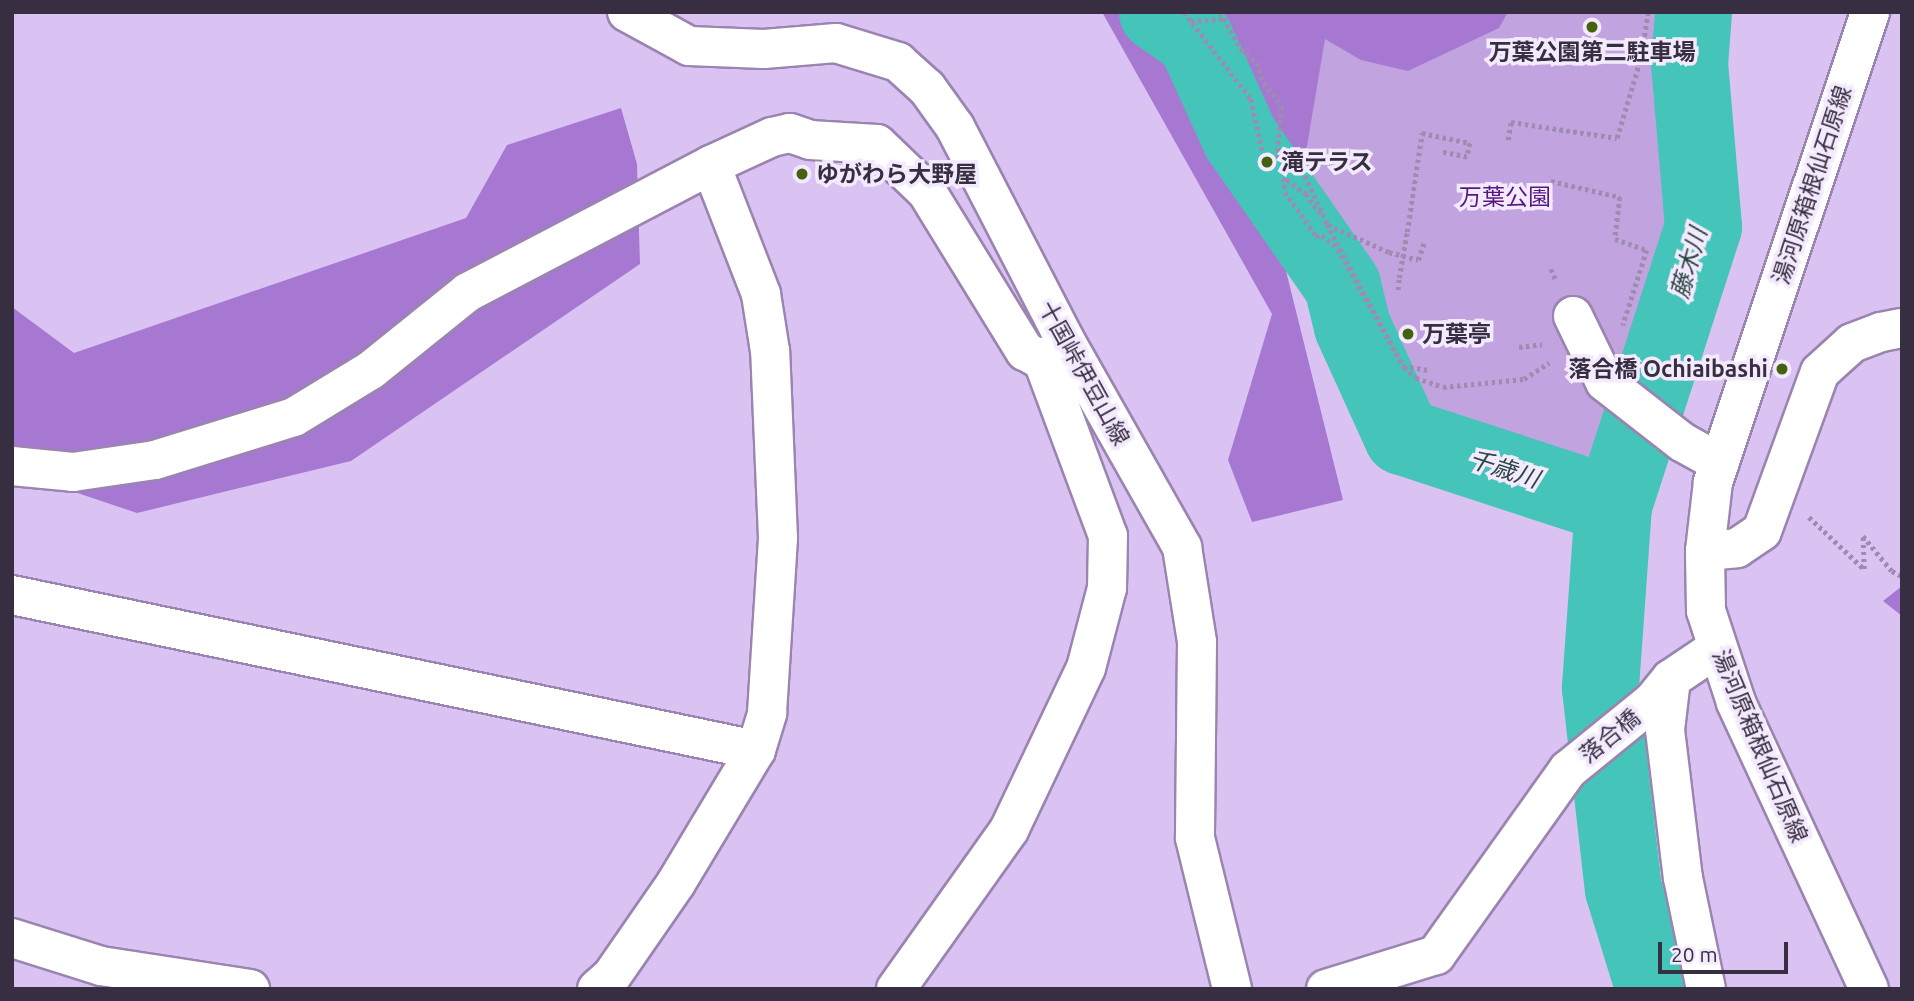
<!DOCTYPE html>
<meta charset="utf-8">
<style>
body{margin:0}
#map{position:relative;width:1914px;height:1001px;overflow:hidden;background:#dac3f2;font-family:Ubuntu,"Noto Sans JP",sans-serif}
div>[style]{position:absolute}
.green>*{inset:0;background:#c1a3df}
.forest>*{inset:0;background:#a778d2}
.river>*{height:77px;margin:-38.5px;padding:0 38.5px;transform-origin:38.5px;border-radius:38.5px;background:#45c4b9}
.path>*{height:4.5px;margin-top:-2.25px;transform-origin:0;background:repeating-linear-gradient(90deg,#9e8cb0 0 3.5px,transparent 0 7px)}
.roads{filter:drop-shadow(2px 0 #9a84b0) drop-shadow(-2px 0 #9a84b0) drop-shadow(0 2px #9a84b0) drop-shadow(0 -2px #9a84b0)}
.minor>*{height:38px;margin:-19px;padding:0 19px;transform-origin:19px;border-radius:19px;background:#fff}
.major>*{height:38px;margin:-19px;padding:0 19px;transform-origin:19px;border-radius:19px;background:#fff}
.path-bridge>*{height:4.5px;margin-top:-2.25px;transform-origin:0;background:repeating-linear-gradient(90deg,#9e8cb0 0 3.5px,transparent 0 7px)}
.dots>*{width:19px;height:19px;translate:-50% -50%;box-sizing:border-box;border:4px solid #f3eafe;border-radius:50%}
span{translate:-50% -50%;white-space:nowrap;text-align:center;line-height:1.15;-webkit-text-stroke:7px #f3eafe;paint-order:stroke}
.poi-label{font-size:23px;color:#382e41;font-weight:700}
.left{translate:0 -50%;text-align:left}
.right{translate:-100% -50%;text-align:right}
.street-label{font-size:23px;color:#382e41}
.park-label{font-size:23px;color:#581683}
.water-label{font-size:24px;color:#2a4542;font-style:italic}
.frame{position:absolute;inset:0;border:14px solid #382e41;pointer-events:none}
.scale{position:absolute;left:1658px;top:942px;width:130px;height:32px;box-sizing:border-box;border:4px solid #382e41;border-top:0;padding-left:9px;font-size:21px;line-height:24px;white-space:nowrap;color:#382e41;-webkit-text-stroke:5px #f3eafe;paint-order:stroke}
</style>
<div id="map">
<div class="green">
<div style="clip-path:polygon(1157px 12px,1695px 12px,1689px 221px,1613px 505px,1402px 436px,1352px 326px,1342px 285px)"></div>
</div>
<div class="forest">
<div style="clip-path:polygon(1102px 12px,1508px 12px,1499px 28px,1408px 71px,1361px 60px,1325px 39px,1286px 271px,1343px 500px,1252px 522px,1228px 460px,1272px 314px)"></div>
<div style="clip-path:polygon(621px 108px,637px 164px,640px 264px,351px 461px,137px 513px,12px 471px,12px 307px,74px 353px,466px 218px,507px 145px)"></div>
<div style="clip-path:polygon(1902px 586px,1902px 616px,1883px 601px)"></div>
</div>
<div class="river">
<div style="left:1157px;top:12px;width:47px;rotate:35.4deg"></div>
<div style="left:1195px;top:39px;width:109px;rotate:65.6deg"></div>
<div style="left:1240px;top:138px;width:179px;rotate:55.2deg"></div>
<div style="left:1342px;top:285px;width:42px;rotate:76.3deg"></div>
<div style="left:1352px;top:326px;width:121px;rotate:65.6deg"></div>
<div style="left:1402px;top:436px;width:222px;rotate:18.1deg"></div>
<div style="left:1613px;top:505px;width:183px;rotate:94.1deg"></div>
<div style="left:1600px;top:688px;width:202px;rotate:83.5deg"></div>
<div style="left:1623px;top:889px;width:105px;rotate:72.8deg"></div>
<div style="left:1613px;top:505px;width:293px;rotate:-72.1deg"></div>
<div style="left:1703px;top:226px;width:163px;rotate:-94.9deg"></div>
<div style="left:1689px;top:64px;width:52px;rotate:-85.6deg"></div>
</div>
<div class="path">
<div style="left:1184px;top:12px;width:110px;rotate:52.4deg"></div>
<div style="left:1251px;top:99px;width:61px;rotate:77.8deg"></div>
<div style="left:1264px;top:159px;width:14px;rotate:-17deg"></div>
<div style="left:1220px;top:12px;width:43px;rotate:60.4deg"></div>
<div style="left:1241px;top:49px;width:21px;rotate:41deg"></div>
<div style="left:1257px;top:63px;width:21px;rotate:71deg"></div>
<div style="left:1264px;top:83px;width:29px;rotate:52deg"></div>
<div style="left:1282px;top:106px;width:49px;rotate:95.8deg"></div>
<div style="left:1277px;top:155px;width:35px;rotate:37deg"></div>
<div style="left:1305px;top:176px;width:54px;rotate:64.9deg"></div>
<div style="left:1328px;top:225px;width:67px;rotate:23.9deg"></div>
<div style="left:1389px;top:252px;width:30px;rotate:15deg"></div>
<div style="left:1418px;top:260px;width:18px;rotate:-71deg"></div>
<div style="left:1191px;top:21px;width:32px;rotate:-4deg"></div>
<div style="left:1508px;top:140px;width:18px;rotate:-81deg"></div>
<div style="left:1511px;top:122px;width:107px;rotate:8.6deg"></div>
<div style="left:1617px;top:138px;width:84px;rotate:-73.5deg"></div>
<div style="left:1641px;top:57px;width:46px;rotate:-81.2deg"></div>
<div style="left:1551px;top:181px;width:71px;rotate:13.1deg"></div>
<div style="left:1620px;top:197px;width:42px;rotate:96.8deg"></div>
<div style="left:1615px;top:239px;width:34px;rotate:19deg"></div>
<div style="left:1647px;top:250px;width:79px;rotate:107.7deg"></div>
<div style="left:1320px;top:214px;width:24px;rotate:-126deg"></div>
<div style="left:1306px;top:195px;width:28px;rotate:-142deg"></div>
<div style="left:1284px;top:178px;width:14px;rotate:86deg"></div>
<div style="left:1285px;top:192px;width:54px;rotate:54.8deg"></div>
<div style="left:1316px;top:236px;width:6px;rotate:-9deg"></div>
<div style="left:1322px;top:235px;width:21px;rotate:41deg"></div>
<div style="left:1327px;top:224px;width:161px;rotate:61.8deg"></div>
<div style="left:1403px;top:366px;width:26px;rotate:9deg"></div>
<div style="left:1407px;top:232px;width:100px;rotate:-81.4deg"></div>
<div style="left:1422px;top:133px;width:49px;rotate:11.8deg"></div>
<div style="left:1470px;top:143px;width:14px;rotate:102deg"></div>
<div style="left:1467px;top:157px;width:26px;rotate:-169deg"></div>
<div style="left:1551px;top:269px;width:12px;rotate:66deg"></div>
<div style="left:1398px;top:290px;width:12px;rotate:-85deg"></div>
<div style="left:1519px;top:347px;width:23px;rotate:-7deg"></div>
<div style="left:1404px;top:367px;width:16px;rotate:43deg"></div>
<div style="left:1416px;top:378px;width:28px;rotate:18deg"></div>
<div style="left:1443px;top:387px;width:81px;rotate:-5.6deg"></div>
<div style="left:1524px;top:379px;width:30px;rotate:-33deg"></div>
<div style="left:1809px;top:517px;width:76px;rotate:43.4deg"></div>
<div style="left:1864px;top:569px;width:33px;rotate:-92deg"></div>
<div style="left:1863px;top:536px;width:45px;rotate:50.4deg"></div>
<div style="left:1892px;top:571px;width:11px;rotate:27deg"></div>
</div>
<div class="roads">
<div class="minor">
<div style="left:1573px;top:316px;width:73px;rotate:64.1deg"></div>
<div style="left:1605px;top:382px;width:98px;rotate:37.9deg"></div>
<div style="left:1682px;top:442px;width:43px;rotate:28.9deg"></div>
<div style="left:12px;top:466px;width:61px;rotate:5.6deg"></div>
<div style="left:73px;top:472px;width:83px;rotate:-8.3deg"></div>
<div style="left:155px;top:460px;width:145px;rotate:-17.2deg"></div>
<div style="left:294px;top:417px;width:90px;rotate:-31.4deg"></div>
<div style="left:371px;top:370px;width:124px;rotate:-38.8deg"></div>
<div style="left:468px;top:292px;width:274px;rotate:-27.6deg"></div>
<div style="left:711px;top:165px;width:67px;rotate:-24.7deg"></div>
<div style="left:772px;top:137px;width:18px;rotate:-13deg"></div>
<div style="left:790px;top:133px;width:21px;rotate:19deg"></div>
<div style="left:810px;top:140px;width:67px;rotate:3.4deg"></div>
<div style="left:877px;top:144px;width:69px;rotate:43.8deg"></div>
<div style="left:927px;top:192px;width:187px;rotate:58.4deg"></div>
<div style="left:1025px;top:351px;width:21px;rotate:29deg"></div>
<div style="left:1705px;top:551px;width:32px;rotate:-5deg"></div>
<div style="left:1737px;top:548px;width:30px;rotate:-34deg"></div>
<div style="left:1762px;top:531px;width:169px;rotate:-70deg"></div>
<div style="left:1820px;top:372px;width:43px;rotate:-42.2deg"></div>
<div style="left:1852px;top:343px;width:31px;rotate:-21deg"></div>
<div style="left:1881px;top:332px;width:21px;rotate:-11deg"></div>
<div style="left:12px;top:595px;width:760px;rotate:11.77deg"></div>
<div style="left:1671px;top:679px;width:51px;rotate:96.7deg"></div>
<div style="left:1665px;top:730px;width:149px;rotate:83.1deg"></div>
<div style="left:1683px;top:878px;width:113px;rotate:78.3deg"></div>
<div style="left:12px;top:938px;width:93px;rotate:17.5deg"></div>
<div style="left:101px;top:966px;width:151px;rotate:8.8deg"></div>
<div style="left:597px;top:989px;width:18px;rotate:-41deg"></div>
<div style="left:611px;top:977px;width:114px;rotate:-55.3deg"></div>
<div style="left:676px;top:883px;width:155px;rotate:-59deg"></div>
<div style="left:756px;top:750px;width:39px;rotate:-73deg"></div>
<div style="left:767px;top:713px;width:175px;rotate:-86.4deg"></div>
<div style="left:778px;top:538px;width:187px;rotate:-92.4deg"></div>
<div style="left:770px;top:351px;width:58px;rotate:-99deg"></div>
<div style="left:761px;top:294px;width:138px;rotate:-111.2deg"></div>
<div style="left:896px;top:989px;width:195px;rotate:-54.6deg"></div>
<div style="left:1009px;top:830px;width:179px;rotate:-64.6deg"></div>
<div style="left:1086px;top:668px;width:83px;rotate:-75.3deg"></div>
<div style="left:1107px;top:588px;width:52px;rotate:-88.9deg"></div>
<div style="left:1108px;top:536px;width:187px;rotate:-110.4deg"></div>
<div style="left:1043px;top:361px;width:27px;rotate:-39deg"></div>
<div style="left:1326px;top:989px;width:115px;rotate:-17.2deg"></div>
<div style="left:1436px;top:955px;width:227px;rotate:-54.5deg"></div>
<div style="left:1568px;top:770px;width:109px;rotate:-39.1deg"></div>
<div style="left:1653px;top:701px;width:28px;rotate:-51deg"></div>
<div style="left:1671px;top:679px;width:55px;rotate:-34deg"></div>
</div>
<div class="major">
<div style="left:627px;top:12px;width:71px;rotate:28.7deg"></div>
<div style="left:689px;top:46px;width:75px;rotate:2.3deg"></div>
<div style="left:764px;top:49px;width:72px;rotate:-4.8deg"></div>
<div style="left:836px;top:43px;width:65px;rotate:17deg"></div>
<div style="left:898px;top:62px;width:39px;rotate:42deg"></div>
<div style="left:927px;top:88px;width:48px;rotate:54.3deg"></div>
<div style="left:955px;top:127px;width:242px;rotate:62.7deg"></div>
<div style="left:1066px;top:342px;width:236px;rotate:60.5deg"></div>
<div style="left:1182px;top:547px;width:96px;rotate:81deg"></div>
<div style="left:1197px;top:642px;width:196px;rotate:90.6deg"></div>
<div style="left:1195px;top:838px;width:155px;rotate:76.2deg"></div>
<div style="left:1869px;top:989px;width:316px;rotate:-114.9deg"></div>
<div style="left:1736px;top:702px;width:96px;rotate:-108.2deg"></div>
<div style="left:1706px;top:611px;width:60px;rotate:-91deg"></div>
<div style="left:1705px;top:551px;width:69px;rotate:-83.4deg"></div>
<div style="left:1713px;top:482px;width:496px;rotate:-71.5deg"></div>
</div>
</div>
<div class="path-bridge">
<div style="left:1338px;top:249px;width:135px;rotate:60.8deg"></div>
<div style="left:1399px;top:278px;width:47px;rotate:-80.1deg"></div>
</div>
<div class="dots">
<div style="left:1592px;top:27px;background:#45600f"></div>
<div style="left:1267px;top:162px;background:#45600f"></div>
<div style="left:802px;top:174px;background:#45600f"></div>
<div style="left:1408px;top:334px;background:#45600f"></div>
<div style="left:1782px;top:369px;background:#45600f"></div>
</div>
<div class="poi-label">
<span style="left:1592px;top:52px">万葉公園第二駐車場</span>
<span class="left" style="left:1281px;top:162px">滝テラス</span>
<span class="left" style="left:816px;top:174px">ゆがわら大野屋</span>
<span class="left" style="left:1422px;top:334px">万葉亭</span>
<span class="right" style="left:1768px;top:369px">落合橋 Ochiaibashi</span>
</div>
<div class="street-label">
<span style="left:1812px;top:185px;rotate:-72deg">湯河原箱根仙石原線</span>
<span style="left:1084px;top:373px;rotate:61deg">十国峠伊豆山線</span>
<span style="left:1610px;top:736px;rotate:-39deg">落合橋</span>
<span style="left:1760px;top:746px;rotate:67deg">湯河原箱根仙石原線</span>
</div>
<div class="park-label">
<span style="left:1505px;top:197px">万葉公園</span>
</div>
<div class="water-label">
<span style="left:1689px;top:263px;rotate:-74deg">藤木川</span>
<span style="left:1504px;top:469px;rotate:18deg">千歳川</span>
</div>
<div class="frame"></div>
<div class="scale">20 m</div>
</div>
